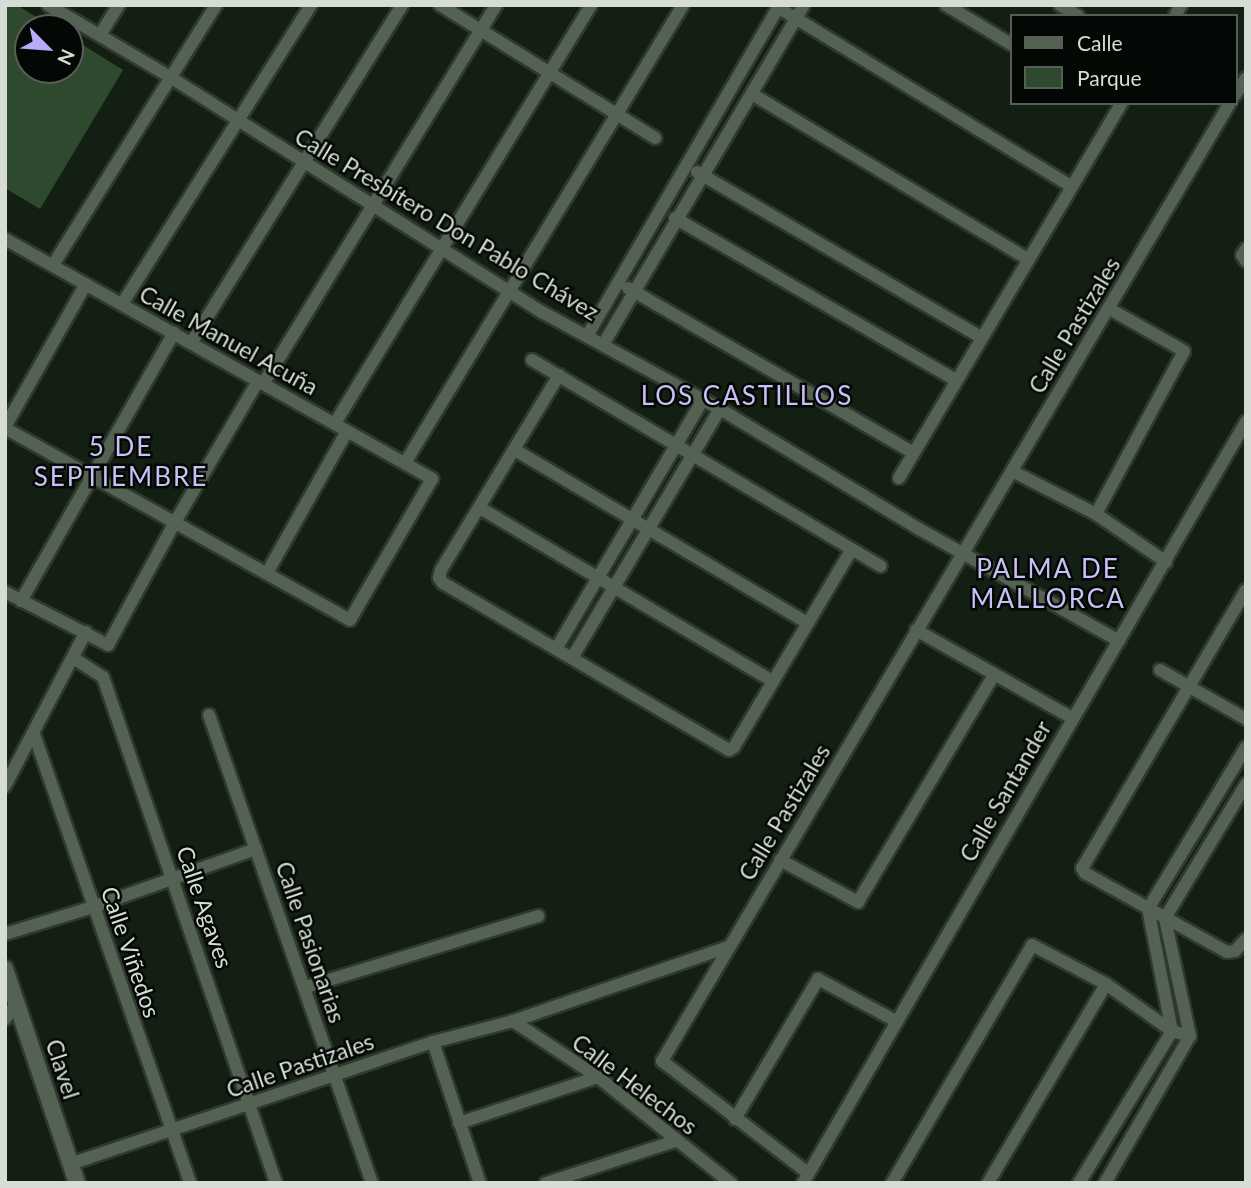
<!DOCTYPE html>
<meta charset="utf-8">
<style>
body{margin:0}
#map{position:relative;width:1251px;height:1188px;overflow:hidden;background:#121f12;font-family:Lato,sans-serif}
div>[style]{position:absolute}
.green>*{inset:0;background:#2f492f}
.roads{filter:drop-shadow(2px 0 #303830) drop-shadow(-2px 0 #303830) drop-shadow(0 2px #303830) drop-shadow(0 -2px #303830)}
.minor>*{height:12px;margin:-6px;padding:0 6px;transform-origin:6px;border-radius:6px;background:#536253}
.tertiary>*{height:16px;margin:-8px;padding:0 8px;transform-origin:8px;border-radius:8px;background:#536253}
span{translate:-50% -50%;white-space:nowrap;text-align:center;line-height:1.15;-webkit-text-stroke:5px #040804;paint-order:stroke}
.street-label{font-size:23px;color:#d5ddd4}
.quarter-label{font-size:26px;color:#cbbff8;letter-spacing:2px}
.frame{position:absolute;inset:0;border:7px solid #d5ddd4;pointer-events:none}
.legend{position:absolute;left:1010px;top:14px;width:228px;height:91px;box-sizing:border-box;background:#040804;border:2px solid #585d57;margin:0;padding:9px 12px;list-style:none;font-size:21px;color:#d5ddd4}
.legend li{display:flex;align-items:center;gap:14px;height:35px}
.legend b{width:35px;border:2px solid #585d57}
.north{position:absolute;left:14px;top:14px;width:70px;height:70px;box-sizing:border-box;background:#040804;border:2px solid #585d57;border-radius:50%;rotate:115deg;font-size:19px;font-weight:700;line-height:28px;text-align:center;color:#d5ddd4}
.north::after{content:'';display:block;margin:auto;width:24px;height:32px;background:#bbaaf6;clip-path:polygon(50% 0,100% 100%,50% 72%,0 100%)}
</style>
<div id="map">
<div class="green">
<div style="clip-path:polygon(8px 5px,17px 5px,54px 28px,28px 28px,28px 70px,70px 70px,70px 37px,123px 70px,40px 209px,5px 188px,5px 9px)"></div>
</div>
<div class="roads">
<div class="minor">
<div style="left:48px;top:5px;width:142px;rotate:30.5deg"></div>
<div style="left:170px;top:77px;width:440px;rotate:32.3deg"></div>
<div style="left:542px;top:312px;width:203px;rotate:28.6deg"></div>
<div style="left:720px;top:409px;width:232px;rotate:31.1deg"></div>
<div style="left:919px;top:529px;width:229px;rotate:29.2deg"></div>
<div style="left:440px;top:5px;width:253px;rotate:31.7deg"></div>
<div style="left:946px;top:5px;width:76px;rotate:31deg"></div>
<div style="left:1060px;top:5px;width:21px;rotate:31deg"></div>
<div style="left:779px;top:8px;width:343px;rotate:31.4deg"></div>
<div style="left:1175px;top:16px;width:13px;rotate:-61deg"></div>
<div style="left:100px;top:35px;width:36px;rotate:-58deg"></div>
<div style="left:752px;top:94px;width:322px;rotate:30.9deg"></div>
<div style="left:1235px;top:95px;width:20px;rotate:-57deg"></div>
<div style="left:697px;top:172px;width:328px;rotate:30.2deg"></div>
<div style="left:675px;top:218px;width:324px;rotate:30deg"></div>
<div style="left:5px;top:239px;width:490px;rotate:29.3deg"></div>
<div style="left:432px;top:479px;width:163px;rotate:120.2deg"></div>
<div style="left:350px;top:620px;width:395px;rotate:-150.9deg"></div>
<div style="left:1246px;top:249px;width:7px;rotate:124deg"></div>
<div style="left:1242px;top:255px;width:7px;rotate:56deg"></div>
<div style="left:53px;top:265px;width:307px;rotate:-57.9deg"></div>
<div style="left:628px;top:288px;width:328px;rotate:30deg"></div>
<div style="left:122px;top:304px;width:354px;rotate:-57.7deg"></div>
<div style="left:587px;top:336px;width:383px;rotate:-59.8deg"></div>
<div style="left:191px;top:343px;width:398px;rotate:-58deg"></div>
<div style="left:604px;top:343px;width:393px;rotate:-59.4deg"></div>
<div style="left:532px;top:360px;width:405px;rotate:30.6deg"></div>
<div style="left:559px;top:375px;width:228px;rotate:121.2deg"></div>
<div style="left:441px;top:570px;width:8px;rotate:104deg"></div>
<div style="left:439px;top:578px;width:6px;rotate:51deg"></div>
<div style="left:443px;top:583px;width:331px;rotate:30.3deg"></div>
<div style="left:729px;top:750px;width:6px;rotate:-31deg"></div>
<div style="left:734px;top:747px;width:230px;rotate:-59.2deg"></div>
<div style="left:263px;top:384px;width:445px;rotate:-58.4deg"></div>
<div style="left:335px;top:423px;width:490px;rotate:-58.5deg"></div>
<div style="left:5px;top:427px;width:164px;rotate:-60.5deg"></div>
<div style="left:515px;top:450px;width:340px;rotate:30.6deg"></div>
<div style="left:405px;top:463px;width:536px;rotate:-58.74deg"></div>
<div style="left:1012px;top:471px;width:94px;rotate:27.1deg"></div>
<div style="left:1096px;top:514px;width:85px;rotate:34.4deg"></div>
<div style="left:899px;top:478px;width:436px;rotate:-59.3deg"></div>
<div style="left:480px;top:508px;width:340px;rotate:30.6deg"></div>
<div style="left:1096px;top:514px;width:185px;rotate:-61.6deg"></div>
<div style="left:1184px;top:351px;width:87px;rotate:-150.5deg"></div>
<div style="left:267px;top:573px;width:163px;rotate:-60.6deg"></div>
<div style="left:1246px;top:590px;width:323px;rotate:120.5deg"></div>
<div style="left:1082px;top:868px;width:6px;rotate:59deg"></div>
<div style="left:1085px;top:873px;width:162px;rotate:29.1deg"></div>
<div style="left:1227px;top:952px;width:8px;rotate:-7deg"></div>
<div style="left:1235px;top:951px;width:16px;rotate:-47deg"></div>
<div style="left:5px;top:592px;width:116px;rotate:27.2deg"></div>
<div style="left:108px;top:645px;width:140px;rotate:-61.4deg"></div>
<div style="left:175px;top:522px;width:164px;rotate:-59.5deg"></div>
<div style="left:21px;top:601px;width:309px;rotate:-60.3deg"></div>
<div style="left:916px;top:630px;width:179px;rotate:29.4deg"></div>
<div style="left:556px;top:649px;width:290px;rotate:-59.5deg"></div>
<div style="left:572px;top:658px;width:290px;rotate:-59.3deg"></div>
<div style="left:75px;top:659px;width:33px;rotate:33deg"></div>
<div style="left:103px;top:677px;width:535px;rotate:71.12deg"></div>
<div style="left:1160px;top:670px;width:99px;rotate:29.7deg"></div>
<div style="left:209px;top:715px;width:496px;rotate:70.8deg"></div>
<div style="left:34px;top:734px;width:475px;rotate:70.8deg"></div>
<div style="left:5px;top:786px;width:174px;rotate:-62.3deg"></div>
<div style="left:780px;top:860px;width:89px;rotate:28.3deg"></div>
<div style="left:858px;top:902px;width:265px;rotate:-59.1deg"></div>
<div style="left:5px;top:934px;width:92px;rotate:-17.1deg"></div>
<div style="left:93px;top:907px;width:173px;rotate:-19.6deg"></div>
<div style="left:306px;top:987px;width:243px;rotate:-17deg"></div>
<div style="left:5px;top:1019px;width:20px;rotate:-53deg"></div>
<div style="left:513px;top:1021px;width:102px;rotate:33.4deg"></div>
<div style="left:598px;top:1077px;width:170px;rotate:38.6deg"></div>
<div style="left:433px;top:1042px;width:149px;rotate:71.6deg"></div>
<div style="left:735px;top:1119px;width:163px;rotate:-59.3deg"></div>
<div style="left:818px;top:979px;width:89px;rotate:28.3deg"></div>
<div style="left:459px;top:1123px;width:146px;rotate:-18.3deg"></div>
<div style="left:70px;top:1164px;width:383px;rotate:-18.6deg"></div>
<div style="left:433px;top:1042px;width:83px;rotate:-14.7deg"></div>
<div style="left:513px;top:1021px;width:227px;rotate:-19deg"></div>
<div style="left:808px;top:1173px;width:184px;rotate:-142.5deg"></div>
<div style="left:662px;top:1061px;width:1114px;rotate:-59.34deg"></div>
<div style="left:546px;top:1183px;width:136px;rotate:-18deg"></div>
<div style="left:803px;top:1183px;width:881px;rotate:-59.8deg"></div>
<div style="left:892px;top:1183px;width:276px;rotate:-59.5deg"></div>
<div style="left:1032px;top:945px;width:84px;rotate:27.8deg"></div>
<div style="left:1106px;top:984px;width:81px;rotate:35.5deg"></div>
<div style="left:1172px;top:1031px;width:19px;rotate:16deg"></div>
<div style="left:988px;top:1183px;width:231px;rotate:-59.3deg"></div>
<div style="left:1079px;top:1183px;width:178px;rotate:-58.5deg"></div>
<div style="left:1172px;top:1031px;width:124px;rotate:-101.1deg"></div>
<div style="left:1148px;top:909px;width:189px;rotate:-58.8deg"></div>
<div style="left:1105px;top:1183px;width:170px;rotate:-60deg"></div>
<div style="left:1190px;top:1036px;width:121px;rotate:-102deg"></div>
<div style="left:1165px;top:918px;width:157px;rotate:-58.8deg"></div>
</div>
<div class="tertiary">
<div style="left:5px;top:969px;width:226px;rotate:71.4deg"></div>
</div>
</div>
<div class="street-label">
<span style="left:447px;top:224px;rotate:31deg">Calle Presbítero Don Pablo Chávez</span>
<span style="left:1074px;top:325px;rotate:-59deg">Calle Pastizales</span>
<span style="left:229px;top:340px;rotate:29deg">Calle Manuel Acuña</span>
<span style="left:1005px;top:791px;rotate:-60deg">Calle Santander</span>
<span style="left:784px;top:812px;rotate:-59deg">Calle Pastizales</span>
<span style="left:205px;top:907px;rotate:71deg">Calle Agaves</span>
<span style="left:311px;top:942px;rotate:71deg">Calle Pasionarias</span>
<span style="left:131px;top:952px;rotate:71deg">Calle Viñedos</span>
<span style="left:300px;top:1065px;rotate:-19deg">Calle Pastizales</span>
<span style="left:63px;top:1069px;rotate:72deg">Clavel</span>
<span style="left:635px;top:1084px;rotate:37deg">Calle Helechos</span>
</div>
<div class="quarter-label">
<span style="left:747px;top:396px">LOS CASTILLOS</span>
<span style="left:121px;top:462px">5 DE<br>SEPTIEMBRE</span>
<span style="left:1048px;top:584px">PALMA DE<br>MALLORCA</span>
</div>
<div class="frame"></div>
<ul class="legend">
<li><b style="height:9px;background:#536253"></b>Calle</li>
<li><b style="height:19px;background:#2f492f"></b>Parque</li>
</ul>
<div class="north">N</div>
</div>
